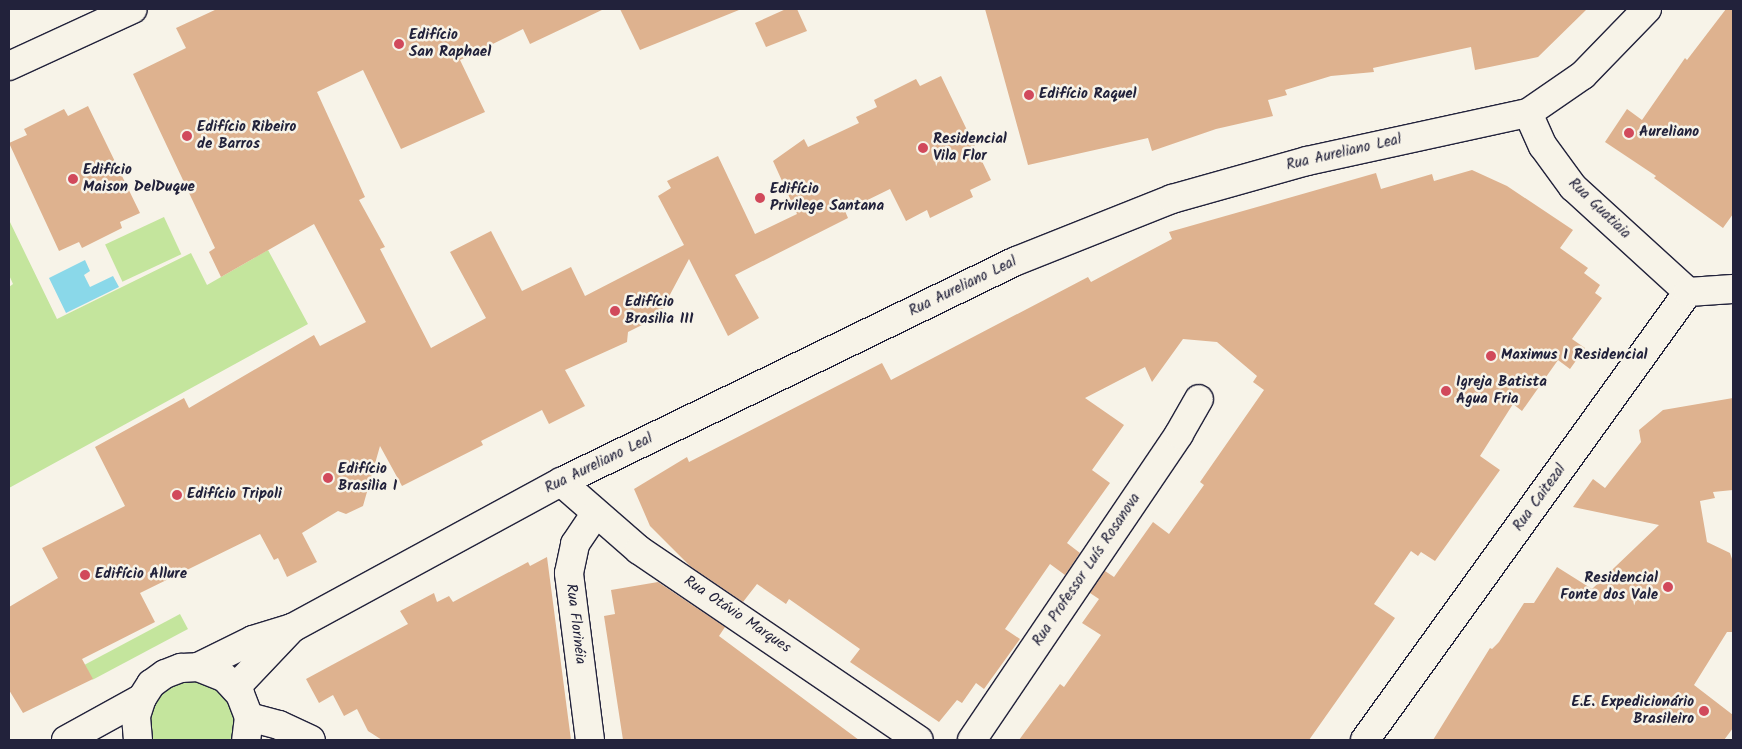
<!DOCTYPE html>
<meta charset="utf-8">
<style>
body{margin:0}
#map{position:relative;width:1742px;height:749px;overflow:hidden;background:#f7f3e8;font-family:Kalam,sans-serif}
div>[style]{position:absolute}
.green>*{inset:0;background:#c4e59d;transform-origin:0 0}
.water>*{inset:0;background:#8ad8e9}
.building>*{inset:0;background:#deb28f}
.roads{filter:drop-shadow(1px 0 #22223b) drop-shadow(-1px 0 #22223b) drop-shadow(0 1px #22223b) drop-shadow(0 -1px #22223b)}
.minor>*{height:28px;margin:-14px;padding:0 14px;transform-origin:14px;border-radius:14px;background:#f7f3e8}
.tertiary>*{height:28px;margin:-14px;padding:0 14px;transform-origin:14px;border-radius:14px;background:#f7f3e8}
.dots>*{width:14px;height:14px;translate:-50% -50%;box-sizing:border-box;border:2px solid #f7f3e8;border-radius:50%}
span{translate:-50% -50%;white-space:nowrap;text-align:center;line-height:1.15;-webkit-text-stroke:5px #f7f3e8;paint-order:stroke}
.poi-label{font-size:15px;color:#22223b;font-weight:700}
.left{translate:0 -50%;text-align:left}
.right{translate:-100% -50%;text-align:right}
.street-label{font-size:15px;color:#22223b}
.frame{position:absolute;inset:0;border:10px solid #22223b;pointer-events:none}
</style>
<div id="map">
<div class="green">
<div style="left:164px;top:217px;width:41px;height:65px;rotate:65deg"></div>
<div style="clip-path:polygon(9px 220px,57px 319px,191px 253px,207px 285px,268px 250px,308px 324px,9px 488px,9px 287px,13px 284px,9px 275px)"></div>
<div style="left:180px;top:614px;width:17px;height:108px;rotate:62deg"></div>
<div style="clip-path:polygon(189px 680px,204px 681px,218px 688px,228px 699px,236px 728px,233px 740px,150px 740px,148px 717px,162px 691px)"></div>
</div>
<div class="water">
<div style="clip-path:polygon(85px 260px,90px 271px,84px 275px,90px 287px,113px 276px,119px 287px,66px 313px,49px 278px)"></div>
</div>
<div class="building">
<div style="clip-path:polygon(217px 9px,604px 9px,530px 44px,523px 29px,460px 60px,485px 112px,401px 149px,363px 70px,317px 92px,365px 197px,359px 200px,385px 247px,380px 249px,431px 348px,486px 318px,450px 252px,491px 231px,522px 291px,571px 267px,585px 296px,684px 245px,658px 196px,671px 188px,667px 181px,718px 156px,755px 234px,797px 214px,773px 161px,804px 139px,808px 147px,859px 123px,856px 117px,877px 107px,874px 100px,916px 79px,920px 86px,941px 76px,991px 180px,970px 190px,973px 197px,930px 218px,927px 210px,906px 221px,890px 189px,845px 211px,848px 218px,735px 275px,759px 318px,728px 336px,689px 259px,658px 317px,628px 332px,627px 342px,565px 370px,585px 406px,549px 424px,542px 410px,481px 441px,483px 445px,402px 486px,380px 446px,363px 506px,346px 514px,338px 511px,302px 533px,317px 562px,287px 577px,278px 558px,274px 560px,260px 534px,140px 593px,155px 622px,82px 659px,93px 679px,23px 713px,9px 690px,9px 607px,58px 578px,42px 548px,125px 506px,95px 447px,184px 398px,189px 408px,314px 335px,320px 346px,366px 322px,314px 224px,221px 277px,209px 252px,215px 248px,133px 74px,186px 48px,176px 28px)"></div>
<div style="clip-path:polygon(620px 9px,738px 9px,739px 10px,640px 50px)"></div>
<div style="clip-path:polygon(786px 9px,797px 9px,807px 31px,766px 47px,755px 23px)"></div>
<div style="clip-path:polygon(985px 9px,1587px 9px,1538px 57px,1475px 70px,1471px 47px,1373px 68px,1374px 72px,1331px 76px,1285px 90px,1287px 95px,1268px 100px,1273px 116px,1216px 129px,1152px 151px,1148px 138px,1028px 165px)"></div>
<div style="clip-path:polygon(1726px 9px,1733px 9px,1733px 214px,1723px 228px,1654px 178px,1656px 176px,1605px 142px,1627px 109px,1642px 120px,1685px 58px,1687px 60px)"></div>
<div style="clip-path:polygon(88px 106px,140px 213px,120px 222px,122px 228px,82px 248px,79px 242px,59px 251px,9px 143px,27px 135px,24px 129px,64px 109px,68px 116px)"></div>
<div style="clip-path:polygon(1472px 170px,1507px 186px,1573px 230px,1560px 248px,1588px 268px,1584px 273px,1600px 285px,1595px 293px,1602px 298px,1572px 339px,1585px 348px,1570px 369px,1558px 360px,1522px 411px,1513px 404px,1480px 456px,1500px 470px,1435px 561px,1421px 552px,1418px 556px,1411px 551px,1374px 604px,1395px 618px,1309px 740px,1019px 740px,1060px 684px,1064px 687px,1101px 635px,1082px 623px,1099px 599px,1090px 593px,1105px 571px,1114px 577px,1153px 522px,1169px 534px,1204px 485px,1200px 482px,1264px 390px,1253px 382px,1257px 376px,1217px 342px,1183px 339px,1152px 382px,1145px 367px,1085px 398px,1124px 425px,1092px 470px,1110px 483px,1067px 543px,1080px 553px,1065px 575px,1050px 564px,1005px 629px,1020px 639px,984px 689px,976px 683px,962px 703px,957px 700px,939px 722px,850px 662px,860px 649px,789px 599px,786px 604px,757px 584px,743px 602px,690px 566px,650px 526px,634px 489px,687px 457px,689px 462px,882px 363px,891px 380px,1088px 277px,1091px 282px,1172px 239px,1169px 232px,1376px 173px,1381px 189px,1432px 174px,1434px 181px)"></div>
<div style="clip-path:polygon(1733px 398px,1733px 490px,1713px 492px,1715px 498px,1700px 501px,1707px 542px,1730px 553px,1733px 562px,1733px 632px,1727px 632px,1694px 685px,1733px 715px,1733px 728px,1724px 740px,1433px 740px,1490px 648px,1492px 649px,1499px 642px,1524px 603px,1534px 603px,1557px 567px,1592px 589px,1659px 525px,1573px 507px,1593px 479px,1605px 488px,1641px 442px,1639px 430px,1663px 410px)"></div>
<div style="clip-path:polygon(547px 557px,571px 740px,382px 740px,368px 731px,357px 709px,344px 716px,333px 695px,319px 703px,306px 679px,408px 624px,400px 611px,434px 593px,437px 602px,449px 596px,453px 602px,528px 562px,530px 566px)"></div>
<div style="clip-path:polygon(658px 582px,725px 627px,719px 636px,859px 740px,623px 740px,604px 616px,615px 614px,611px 590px)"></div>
</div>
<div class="roads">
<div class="minor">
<div style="left:9px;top:66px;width:136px;rotate:-24.7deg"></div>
<div style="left:561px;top:482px;width:103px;rotate:41.1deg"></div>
<div style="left:639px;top:550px;width:338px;rotate:34.2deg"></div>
<div style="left:198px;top:667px;width:61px;rotate:-26.1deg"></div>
<div style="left:253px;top:640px;width:41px;rotate:-17.1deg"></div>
<div style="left:292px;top:628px;width:306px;rotate:-28.5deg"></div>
<div style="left:561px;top:482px;width:506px;rotate:-25.91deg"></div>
<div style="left:1016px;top:261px;width:168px;rotate:-21.7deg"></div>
<div style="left:1172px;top:199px;width:140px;rotate:-15.7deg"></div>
<div style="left:1307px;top:161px;width:226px;rotate:-12.3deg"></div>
<div style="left:235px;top:688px;width:83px;rotate:-46.5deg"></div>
<div style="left:249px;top:717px;width:31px;rotate:15deg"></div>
<div style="left:279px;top:725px;width:35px;rotate:25deg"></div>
<div style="left:66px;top:740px;width:87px;rotate:-28.9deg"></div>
<div style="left:138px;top:740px;width:24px;rotate:-95deg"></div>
<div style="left:136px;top:716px;width:19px;rotate:-72deg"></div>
<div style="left:142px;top:698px;width:17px;rotate:-57deg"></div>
<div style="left:151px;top:684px;width:17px;rotate:-36deg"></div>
<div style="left:165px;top:674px;width:17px;rotate:-21deg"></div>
<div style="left:181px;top:668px;width:17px;rotate:-3deg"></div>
<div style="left:198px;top:667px;width:29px;rotate:22deg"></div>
<div style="left:225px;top:678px;width:22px;rotate:47deg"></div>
<div style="left:240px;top:694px;width:25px;rotate:69deg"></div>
<div style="left:249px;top:717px;width:23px;rotate:97deg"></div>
<div style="left:590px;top:740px;width:168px;rotate:-97.2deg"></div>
<div style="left:569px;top:573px;width:30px;rotate:-78deg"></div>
<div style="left:575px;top:544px;width:36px;rotate:-56deg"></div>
<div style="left:972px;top:740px;width:369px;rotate:-55.9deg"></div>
<div style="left:1179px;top:434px;width:40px;rotate:-60.3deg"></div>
<div style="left:1365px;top:740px;width:552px;rotate:-54.21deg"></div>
</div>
<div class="tertiary">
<div style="left:1647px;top:9px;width:92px;rotate:134.1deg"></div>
<div style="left:1583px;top:75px;width:67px;rotate:145.4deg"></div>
<div style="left:1528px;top:113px;width:36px;rotate:66deg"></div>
<div style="left:1543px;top:146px;width:51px;rotate:53.8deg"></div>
<div style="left:1573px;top:187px;width:156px;rotate:42.4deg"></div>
<div style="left:1688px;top:292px;width:45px;rotate:-3.8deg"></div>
</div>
</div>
<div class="dots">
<div style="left:399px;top:44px;background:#d1495b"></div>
<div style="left:1029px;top:95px;background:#d1495b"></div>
<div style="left:1629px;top:133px;background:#d1495b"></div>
<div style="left:187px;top:136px;background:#d1495b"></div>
<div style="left:923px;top:148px;background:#d1495b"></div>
<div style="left:73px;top:179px;background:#d1495b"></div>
<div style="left:760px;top:198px;background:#d1495b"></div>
<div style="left:615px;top:311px;background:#d1495b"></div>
<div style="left:1491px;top:356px;background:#d1495b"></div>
<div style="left:1446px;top:391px;background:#d1495b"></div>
<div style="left:328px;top:478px;background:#d1495b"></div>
<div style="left:177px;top:495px;background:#d1495b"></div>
<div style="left:85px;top:575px;background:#d1495b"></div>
<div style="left:1668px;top:587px;background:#d1495b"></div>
<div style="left:1704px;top:711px;background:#d1495b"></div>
</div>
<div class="poi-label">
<span class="left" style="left:409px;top:44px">Edifício<br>San Raphael</span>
<span class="left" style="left:1039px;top:95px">Edifício Raquel</span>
<span class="left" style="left:197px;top:136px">Edifício Ribeiro<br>de Barros</span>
<span class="left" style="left:1639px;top:133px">Aureliano</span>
<span class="left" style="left:933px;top:148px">Residencial<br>Vila Flor</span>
<span class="left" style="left:83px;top:179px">Edifício<br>Maison DelDuque</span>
<span class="left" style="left:770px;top:198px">Edifício<br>Privilege Santana</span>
<span class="left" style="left:625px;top:311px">Edifício<br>Brasilia III</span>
<span class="left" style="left:1501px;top:356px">Maximus I Residencial</span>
<span class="left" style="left:1456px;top:391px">Igreja Batista<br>Agua Fria</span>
<span class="left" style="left:338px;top:478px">Edifício<br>Brasilia I</span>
<span class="left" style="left:187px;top:495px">Edifício Tripoli</span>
<span class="left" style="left:95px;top:575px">Edifício Allure</span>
<span class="right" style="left:1658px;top:587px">Residencial<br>Fonte dos Vale</span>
<span class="right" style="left:1694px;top:711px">E.E. Expedicionário<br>Brasileiro</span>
</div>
<div class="street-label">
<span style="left:1344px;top:153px;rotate:-13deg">Rua Aureliano Leal</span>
<span style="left:1599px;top:209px;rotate:44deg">Rua Guatiaia</span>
<span style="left:963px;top:287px;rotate:-26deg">Rua Aureliano Leal</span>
<span style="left:599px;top:464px;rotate:-26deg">Rua Aureliano Leal</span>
<span style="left:1540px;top:498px;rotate:-54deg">Rua Caitezal</span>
<span style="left:1087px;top:570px;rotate:-56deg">Rua Professor Luís Rosanova</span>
<span style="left:737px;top:615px;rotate:34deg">Rua Otávio Marques</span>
<span style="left:575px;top:624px;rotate:83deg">Rua Florinéia</span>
</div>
<div class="frame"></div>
</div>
